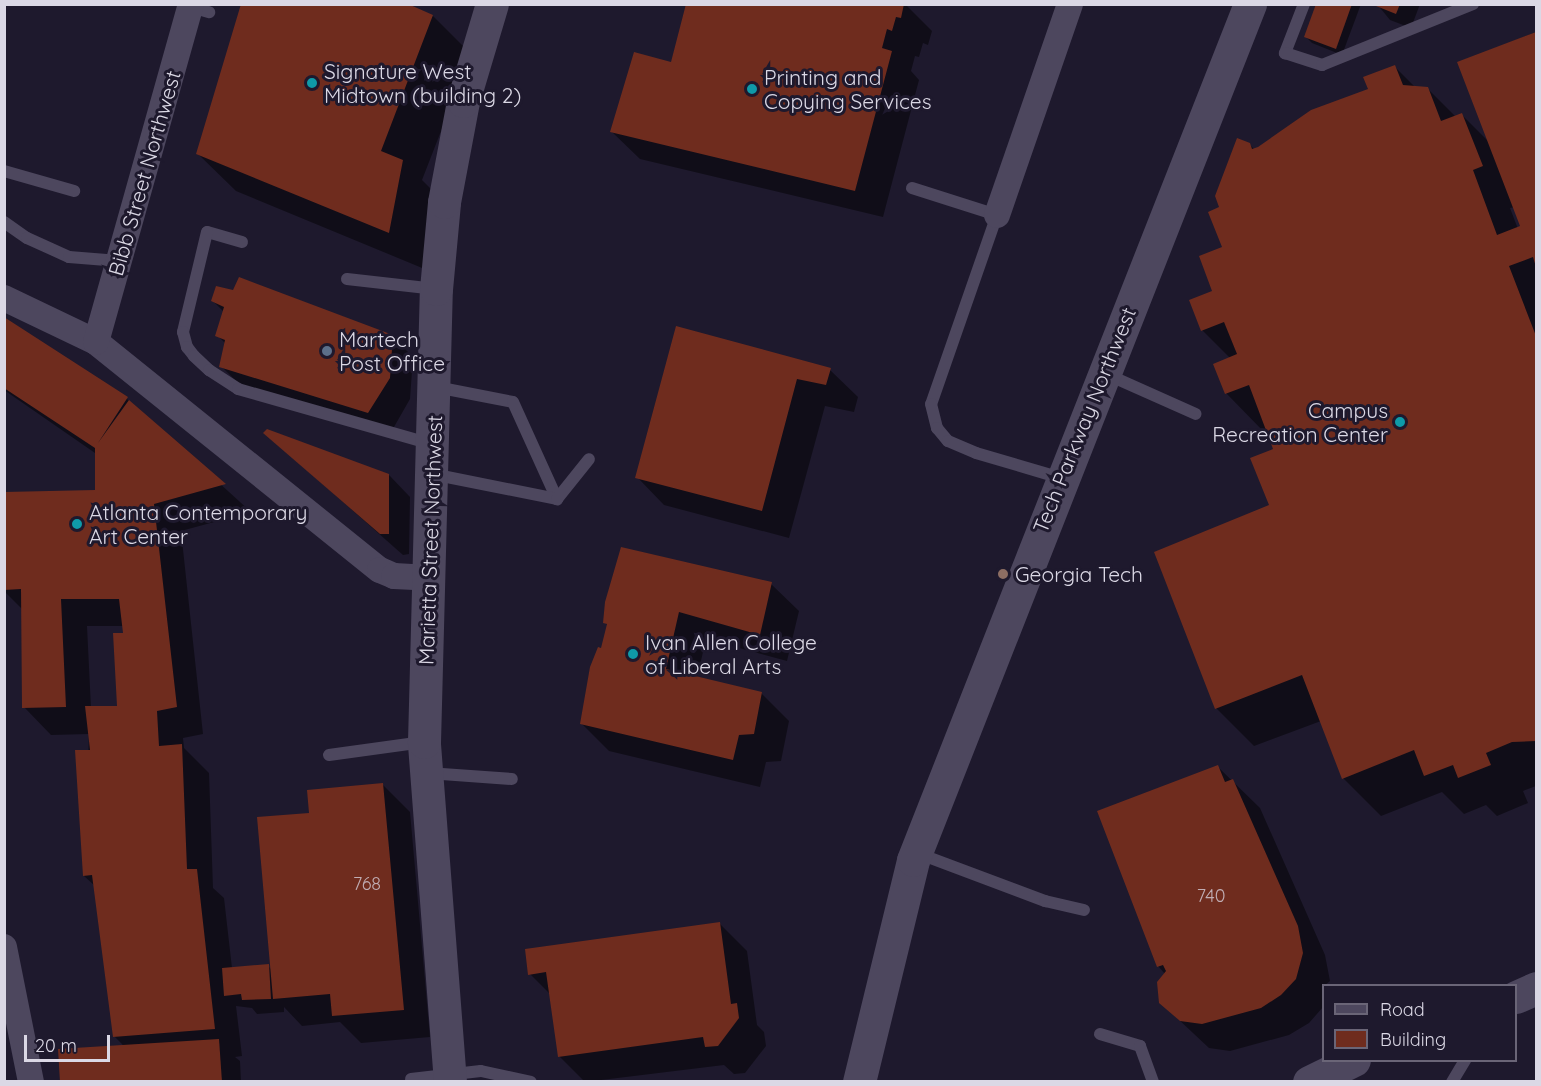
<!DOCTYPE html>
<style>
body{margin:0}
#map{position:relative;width:1541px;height:1086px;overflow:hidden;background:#1e192d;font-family:Quicksand,sans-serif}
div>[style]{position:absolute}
.shadow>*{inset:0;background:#0007}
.building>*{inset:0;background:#6f2c1e}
.lane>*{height:12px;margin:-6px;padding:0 6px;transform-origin:6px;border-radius:6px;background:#4d475e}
.street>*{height:26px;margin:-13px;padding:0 13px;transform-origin:13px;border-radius:13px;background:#4d475e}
.secondary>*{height:33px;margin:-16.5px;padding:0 16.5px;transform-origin:16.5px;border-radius:16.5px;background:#4d475e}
.dots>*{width:16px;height:16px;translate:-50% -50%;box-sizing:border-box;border:3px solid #1e192d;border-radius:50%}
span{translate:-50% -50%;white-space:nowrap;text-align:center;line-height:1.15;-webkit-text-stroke:6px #1e192d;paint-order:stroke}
.number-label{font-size:18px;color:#c0adb3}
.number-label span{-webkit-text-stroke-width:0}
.poi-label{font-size:21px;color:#dbd8e5}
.left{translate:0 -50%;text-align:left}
.right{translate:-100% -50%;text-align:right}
.street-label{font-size:21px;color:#dbd8e5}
.frame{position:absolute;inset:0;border:6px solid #dbd8e5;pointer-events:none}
.legend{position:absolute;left:1322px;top:984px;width:195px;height:78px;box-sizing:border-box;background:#1e192d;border:2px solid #6a6577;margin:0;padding:8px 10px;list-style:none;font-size:18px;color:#dbd8e5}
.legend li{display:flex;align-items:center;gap:12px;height:30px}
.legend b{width:30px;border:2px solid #6a6577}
.scale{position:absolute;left:24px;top:1035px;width:86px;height:27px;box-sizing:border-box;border:3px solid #dbd8e5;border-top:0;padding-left:8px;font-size:18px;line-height:21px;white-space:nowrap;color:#dbd8e5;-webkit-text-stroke:4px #1e192d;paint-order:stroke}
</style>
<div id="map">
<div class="shadow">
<div style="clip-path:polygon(688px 4px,905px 4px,932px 31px,928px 45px,923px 43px,919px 57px,915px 56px,911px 71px,919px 80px,883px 217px,640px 159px,612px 132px,673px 64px)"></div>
<div style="clip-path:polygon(1318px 4px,1361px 4px,1342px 55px,1312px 43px,1305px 36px)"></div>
<div style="clip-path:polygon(1377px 4px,1420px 4px,1411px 28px,1390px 20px)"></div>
<div style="clip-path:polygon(433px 16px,471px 54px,422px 180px,441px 199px,427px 270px,236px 191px,197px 153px)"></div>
<div style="clip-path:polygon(evenodd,1536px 32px,1536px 786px,1523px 791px,1528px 803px,1497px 816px,1486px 805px,1464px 814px,1442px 792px,1381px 816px,1343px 778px,1321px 721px,1254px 746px,1216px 708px,1271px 506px,1275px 450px,1268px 430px,1264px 432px,1226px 393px,1230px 358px,1202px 330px,1224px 248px,1221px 208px,1249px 144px,1255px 150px,1370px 90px,1395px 67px,1415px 87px,1427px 88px,1456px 117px,1462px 115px,1490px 143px,1459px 63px,1536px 32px,1515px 207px,1525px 233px,1518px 229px,1510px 208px,1515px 207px)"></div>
<div style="clip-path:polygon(213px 301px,392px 336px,413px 357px,410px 399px,390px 434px,242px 387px,221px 366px,226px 344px,217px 335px,224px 312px)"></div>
<div style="clip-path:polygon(evenodd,4px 319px,127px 399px,251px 512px,181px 531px,203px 734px,183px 738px,184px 748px,209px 773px,213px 888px,224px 898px,232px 968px,268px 966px,272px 970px,311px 814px,382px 784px,410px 812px,430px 1037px,361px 1043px,340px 1022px,302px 1026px,284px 1007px,284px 1012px,257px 1014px,252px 1008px,236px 1006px,242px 1056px,235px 1057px,240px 1061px,241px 1082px,62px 1082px,124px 1046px,114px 1036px,95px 886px,84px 876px,89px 734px,51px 735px,24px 707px,23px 610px,4px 591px,4px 494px,96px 491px,95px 453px,4px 390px,4px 319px,87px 626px,124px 626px,119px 708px,91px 708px,87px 626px)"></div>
<div style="clip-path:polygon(677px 327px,830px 370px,858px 397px,854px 412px,825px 406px,789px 538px,664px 505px,637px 477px)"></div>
<div style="clip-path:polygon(265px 433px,389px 475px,410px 497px,409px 554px,403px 555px)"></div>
<div style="clip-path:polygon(771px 584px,799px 611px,787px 661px,706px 639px,697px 678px,761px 693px,789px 721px,781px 761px,766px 762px,760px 787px,609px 751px,581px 723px,608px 626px,605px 622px)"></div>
<div style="clip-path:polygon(1218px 767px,1260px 808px,1325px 955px,1330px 981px,1324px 986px,1323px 1007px,1309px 1023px,1289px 1035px,1230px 1051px,1209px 1048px,1161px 1003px,1165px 974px,1158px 966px)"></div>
<div style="clip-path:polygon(719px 923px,747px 951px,757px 1025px,764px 1032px,766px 1046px,745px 1073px,734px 1074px,724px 1065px,585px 1082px,559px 1056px,551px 995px,530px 974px)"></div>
</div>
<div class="building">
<div style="clip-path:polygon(241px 4px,408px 4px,433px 15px,381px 151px,403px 160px,389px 233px,196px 154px)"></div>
<div style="clip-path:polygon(686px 4px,904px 4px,901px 18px,896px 17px,892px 31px,887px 29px,882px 48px,892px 51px,855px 191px,610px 132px,634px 52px,671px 62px)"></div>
<div style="clip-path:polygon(1316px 4px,1352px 4px,1336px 49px,1304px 37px)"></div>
<div style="clip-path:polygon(1371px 4px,1400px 4px,1396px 14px)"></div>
<div style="clip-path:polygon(1536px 32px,1536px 267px,1533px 257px,1509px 266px,1536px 336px,1536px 741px,1512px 742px,1486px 753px,1491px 765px,1458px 778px,1453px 765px,1424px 776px,1414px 750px,1342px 779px,1302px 675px,1215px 709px,1154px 552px,1269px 505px,1250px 458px,1273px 449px,1249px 385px,1225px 394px,1213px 364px,1237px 354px,1224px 322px,1201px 331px,1189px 300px,1212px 291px,1199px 256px,1222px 247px,1208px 212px,1219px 207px,1215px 196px,1237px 138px,1250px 143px,1252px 149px,1258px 147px,1311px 110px,1368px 89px,1363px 77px,1395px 65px,1403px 85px,1428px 87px,1441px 121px,1462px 113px,1483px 166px,1473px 170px,1497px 235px,1520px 226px,1457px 62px)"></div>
<div style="clip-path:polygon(239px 277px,393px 335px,390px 378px,368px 413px,219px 367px,225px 340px,215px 336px,224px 307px,211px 301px,216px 286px,233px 290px)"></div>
<div style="clip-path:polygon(4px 317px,128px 397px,98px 443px,129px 400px,226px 484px,154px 504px,177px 707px,157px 711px,159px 746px,182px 744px,187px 869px,197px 869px,215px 1029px,113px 1037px,92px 875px,83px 876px,75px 750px,90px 750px,85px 706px,117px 706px,113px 633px,123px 633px,119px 599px,61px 599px,66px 707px,22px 708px,21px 589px,4px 590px,4px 492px,95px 490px,95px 448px,4px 388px)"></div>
<div style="clip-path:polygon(676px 326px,831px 368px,826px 385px,797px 379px,762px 511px,635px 478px)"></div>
<div style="clip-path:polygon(267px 429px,389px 474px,389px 534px,380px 534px,263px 433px)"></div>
<div style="clip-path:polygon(621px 547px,772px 582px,760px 635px,679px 612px,666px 669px,762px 692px,754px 734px,739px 735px,733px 760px,580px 724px,590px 667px,598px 647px,601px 648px,607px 624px,603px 623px,605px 602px)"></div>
<div style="clip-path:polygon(1218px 765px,1225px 782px,1233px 779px,1298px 926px,1303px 953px,1296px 979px,1281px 995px,1261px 1008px,1202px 1024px,1180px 1021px,1159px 1003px,1157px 982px,1166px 971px,1163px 965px,1157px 967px,1097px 811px)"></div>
<div style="clip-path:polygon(383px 783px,404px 1010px,332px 1016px,330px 994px,273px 999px,257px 817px,309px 813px,307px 790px)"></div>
<div style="clip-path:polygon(720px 922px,731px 1004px,737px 1003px,739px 1018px,718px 1046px,705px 1047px,703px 1037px,558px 1057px,546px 972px,528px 975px,525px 949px)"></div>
<div style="clip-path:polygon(269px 964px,271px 999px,242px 1000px,241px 994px,224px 996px,222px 968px)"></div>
<div style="clip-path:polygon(219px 1039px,222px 1082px,60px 1082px,58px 1049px)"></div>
</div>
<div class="lane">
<div style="left:1304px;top:4px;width:53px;rotate:111.2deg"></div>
<div style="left:1285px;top:53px;width:39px;rotate:18deg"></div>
<div style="left:1322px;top:65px;width:163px;rotate:-22deg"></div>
<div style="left:191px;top:7px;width:19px;rotate:16deg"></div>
<div style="left:4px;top:171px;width:73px;rotate:15.9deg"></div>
<div style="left:912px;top:188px;width:89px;rotate:17.6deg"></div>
<div style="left:997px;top:215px;width:200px;rotate:109.2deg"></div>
<div style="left:931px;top:404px;width:25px;rotate:76deg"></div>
<div style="left:937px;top:428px;width:17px;rotate:50deg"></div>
<div style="left:948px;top:441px;width:30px;rotate:23deg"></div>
<div style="left:976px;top:453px;width:89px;rotate:16.4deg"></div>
<div style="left:4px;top:222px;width:28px;rotate:35deg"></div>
<div style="left:27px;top:238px;width:46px;rotate:24.3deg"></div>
<div style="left:69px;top:257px;width:50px;rotate:4.6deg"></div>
<div style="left:242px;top:242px;width:36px;rotate:-164deg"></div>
<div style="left:207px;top:232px;width:103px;rotate:103.5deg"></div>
<div style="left:183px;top:332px;width:16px;rotate:75deg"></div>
<div style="left:187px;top:347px;width:11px;rotate:52deg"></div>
<div style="left:194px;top:356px;width:21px;rotate:43deg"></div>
<div style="left:209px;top:370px;width:35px;rotate:33deg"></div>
<div style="left:238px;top:389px;width:201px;rotate:15.9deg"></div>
<div style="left:347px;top:279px;width:89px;rotate:6.5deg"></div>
<div style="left:1106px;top:374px;width:98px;rotate:24deg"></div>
<div style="left:436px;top:387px;width:78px;rotate:11deg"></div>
<div style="left:513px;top:402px;width:107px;rotate:65.6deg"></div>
<div style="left:432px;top:474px;width:127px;rotate:11.3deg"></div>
<div style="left:557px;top:499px;width:51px;rotate:-51.3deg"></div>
<div style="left:329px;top:755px;width:95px;rotate:-7.9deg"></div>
<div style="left:428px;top:773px;width:84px;rotate:4.1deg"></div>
<div style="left:917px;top:853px;width:137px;rotate:20.6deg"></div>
<div style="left:1045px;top:901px;width:40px;rotate:13deg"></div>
<div style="left:1100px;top:1034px;width:42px;rotate:16.7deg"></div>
<div style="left:1140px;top:1046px;width:38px;rotate:70deg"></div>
<div style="left:411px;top:1079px;width:70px;rotate:-6.5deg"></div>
<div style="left:481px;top:1071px;width:51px;rotate:12.4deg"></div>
<div style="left:1452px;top:1082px;width:26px;rotate:-59deg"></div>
</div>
<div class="street">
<div style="left:997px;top:215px;width:223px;rotate:-70.9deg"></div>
<div style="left:4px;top:298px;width:102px;rotate:25.6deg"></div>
<div style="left:96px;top:342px;width:364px;rotate:38.8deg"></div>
<div style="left:380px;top:570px;width:15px;rotate:23deg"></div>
<div style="left:394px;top:576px;width:36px;rotate:3deg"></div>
<div style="left:96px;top:342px;width:351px;rotate:-74.3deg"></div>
<div style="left:4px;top:947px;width:138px;rotate:78.7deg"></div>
</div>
<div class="secondary">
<div style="left:1516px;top:997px;width:22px;rotate:-24deg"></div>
<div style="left:450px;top:1082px;width:341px;rotate:-94.4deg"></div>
<div style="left:424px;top:742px;width:453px;rotate:-88.5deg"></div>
<div style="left:436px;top:289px;width:87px;rotate:-84.7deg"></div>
<div style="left:444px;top:202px;width:103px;rotate:-79.3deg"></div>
<div style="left:463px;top:101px;width:101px;rotate:-73.4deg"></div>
<div style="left:859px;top:1082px;width:228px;rotate:-76.3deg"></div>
<div style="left:913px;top:860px;width:920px;rotate:-68.51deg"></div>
<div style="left:1309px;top:1082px;width:50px;rotate:-26.1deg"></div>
</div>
<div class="dots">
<div style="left:312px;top:83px;background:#0f9aa8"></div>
<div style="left:752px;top:89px;background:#0f9aa8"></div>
<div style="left:327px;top:351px;background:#5c6f8a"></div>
<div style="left:1400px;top:422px;background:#0f9aa8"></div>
<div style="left:77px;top:524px;background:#0f9aa8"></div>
<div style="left:1003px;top:574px;background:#8d6e63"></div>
<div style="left:633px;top:654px;background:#0f9aa8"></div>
</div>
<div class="number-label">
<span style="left:367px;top:884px">768</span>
<span style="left:1211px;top:896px">740</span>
</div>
<div class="poi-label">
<span class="left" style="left:324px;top:83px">Signature West<br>Midtown (building 2)</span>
<span class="left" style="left:764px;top:89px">Printing and<br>Copying Services</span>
<span class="left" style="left:339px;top:351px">Martech<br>Post Office</span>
<span class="right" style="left:1388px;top:422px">Campus<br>Recreation Center</span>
<span class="left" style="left:89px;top:524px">Atlanta Contemporary<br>Art Center</span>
<span class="left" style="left:1015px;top:574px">Georgia Tech</span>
<span class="left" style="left:645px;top:654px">Ivan Allen College<br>of Liberal Arts</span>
</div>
<div class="street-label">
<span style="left:144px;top:173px;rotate:-74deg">Bibb Street Northwest</span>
<span style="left:1084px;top:420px;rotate:-68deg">Tech Parkway Northwest</span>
<span style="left:430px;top:540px;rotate:-88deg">Marietta Street Northwest</span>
</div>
<div class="frame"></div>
<ul class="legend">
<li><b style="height:8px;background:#4d475e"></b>Road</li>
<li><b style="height:16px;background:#6f2c1e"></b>Building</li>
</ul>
<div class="scale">20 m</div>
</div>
